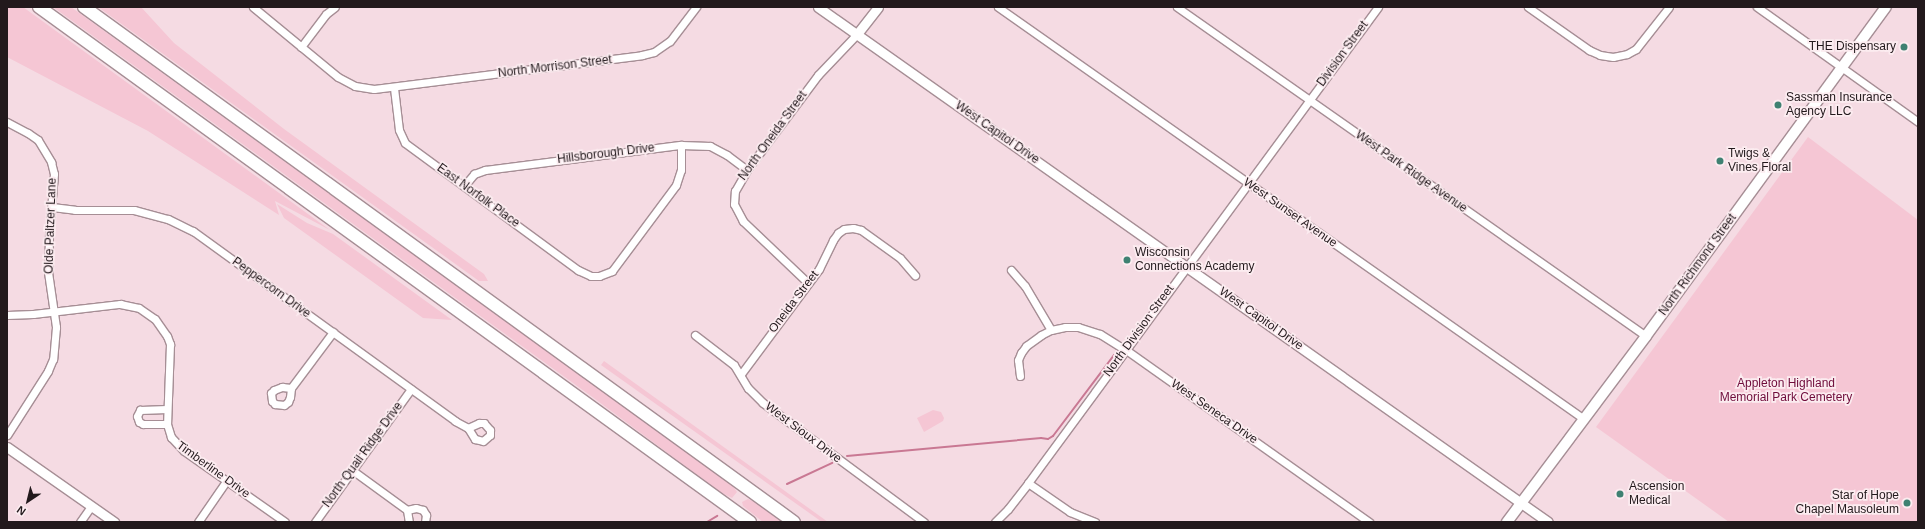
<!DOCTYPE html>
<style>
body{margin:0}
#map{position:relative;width:1925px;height:529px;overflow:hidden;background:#f5dbe3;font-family:Arial,sans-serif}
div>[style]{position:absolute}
.green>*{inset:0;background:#f5c6d4}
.stream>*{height:2px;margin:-1px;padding:0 1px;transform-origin:1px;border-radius:1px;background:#c97893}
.roads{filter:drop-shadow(1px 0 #a68e95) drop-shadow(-1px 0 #a68e95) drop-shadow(0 1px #a68e95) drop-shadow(0 -1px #a68e95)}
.street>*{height:7px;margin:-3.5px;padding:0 3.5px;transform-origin:3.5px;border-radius:3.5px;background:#fff}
.secondary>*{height:9px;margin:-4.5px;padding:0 4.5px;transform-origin:4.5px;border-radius:4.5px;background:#fff}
.primary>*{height:10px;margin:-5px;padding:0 5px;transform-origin:5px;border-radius:5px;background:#fff}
.highway>*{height:12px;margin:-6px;padding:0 6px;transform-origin:6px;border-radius:6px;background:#fff}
.dots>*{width:11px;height:11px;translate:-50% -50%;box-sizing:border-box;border:2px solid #fcecf0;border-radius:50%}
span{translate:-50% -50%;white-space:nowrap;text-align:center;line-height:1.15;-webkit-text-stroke:3.5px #fcecf0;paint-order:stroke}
.poi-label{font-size:12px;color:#22191c}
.right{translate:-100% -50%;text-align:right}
.left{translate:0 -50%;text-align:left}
.street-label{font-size:12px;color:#22191c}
.park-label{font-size:12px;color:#6f0c3b}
.frame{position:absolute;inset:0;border:8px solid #22191c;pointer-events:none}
.north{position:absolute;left:8px;top:481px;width:40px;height:40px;-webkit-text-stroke:3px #fcecf0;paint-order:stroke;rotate:215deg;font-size:11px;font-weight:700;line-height:16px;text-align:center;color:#22191c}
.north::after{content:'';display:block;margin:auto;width:14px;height:18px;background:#22191c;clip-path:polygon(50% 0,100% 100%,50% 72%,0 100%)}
</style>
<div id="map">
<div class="green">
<div style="clip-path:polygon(7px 7px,23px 7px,330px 230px,275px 201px,279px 215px,148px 131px,7px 57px)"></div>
<div style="clip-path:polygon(53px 7px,71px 7px,732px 485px,737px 492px,732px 498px,720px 492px,591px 396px)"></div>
<div style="clip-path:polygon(98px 7px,141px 7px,174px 43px,284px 129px,484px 274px,488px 281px,479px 281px)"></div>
<div style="clip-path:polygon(1808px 137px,1918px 220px,1918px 522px,1729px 522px,1596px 427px)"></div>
<div style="clip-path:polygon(277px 204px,307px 223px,333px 234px,452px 320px,423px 318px,284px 218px)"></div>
<div style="clip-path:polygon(604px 361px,828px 522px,822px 522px,601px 365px)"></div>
<div style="clip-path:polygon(933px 410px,941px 412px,944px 418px,943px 421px,924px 432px,917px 418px)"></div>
<div style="clip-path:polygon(748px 499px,755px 502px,782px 522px,763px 522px,743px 506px,742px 502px)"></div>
</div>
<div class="stream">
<div style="left:847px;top:456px;width:195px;rotate:-5.3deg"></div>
<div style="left:1041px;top:438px;width:7px;rotate:8deg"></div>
<div style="left:1048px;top:439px;width:6px;rotate:-31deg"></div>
<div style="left:1053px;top:436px;width:106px;rotate:-53deg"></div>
<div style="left:787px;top:484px;width:50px;rotate:-25deg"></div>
<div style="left:707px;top:522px;width:12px;rotate:-31deg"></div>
</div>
<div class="roads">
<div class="street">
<div style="left:253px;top:7px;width:110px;rotate:39.5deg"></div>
<div style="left:338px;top:77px;width:19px;rotate:28deg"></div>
<div style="left:355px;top:86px;width:19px;rotate:9deg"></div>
<div style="left:374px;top:89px;width:270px;rotate:-7.2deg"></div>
<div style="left:642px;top:55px;width:12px;rotate:-14deg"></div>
<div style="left:654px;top:52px;width:19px;rotate:-35deg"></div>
<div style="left:670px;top:41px;width:43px;rotate:-52.6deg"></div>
<div style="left:998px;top:7px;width:716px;rotate:35.11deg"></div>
<div style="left:1177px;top:7px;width:573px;rotate:35.05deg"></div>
<div style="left:1528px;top:7px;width:75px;rotate:35.2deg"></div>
<div style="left:1589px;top:50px;width:12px;rotate:24deg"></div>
<div style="left:1600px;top:55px;width:13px;rotate:9deg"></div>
<div style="left:1613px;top:57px;width:14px;rotate:-12deg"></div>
<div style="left:1627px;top:54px;width:10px;rotate:-29deg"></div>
<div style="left:1636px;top:49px;width:53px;rotate:-51.8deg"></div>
<div style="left:1757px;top:7px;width:198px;rotate:35.5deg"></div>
<div style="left:301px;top:47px;width:41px;rotate:-52.9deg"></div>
<div style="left:326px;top:14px;width:11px;rotate:-38deg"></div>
<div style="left:394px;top:88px;width:42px;rotate:83.2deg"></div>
<div style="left:399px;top:130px;width:14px;rotate:65deg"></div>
<div style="left:405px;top:143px;width:215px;rotate:36.3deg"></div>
<div style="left:578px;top:270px;width:14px;rotate:25deg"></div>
<div style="left:591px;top:276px;width:8px"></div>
<div style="left:599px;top:276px;width:14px;rotate:-21deg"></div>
<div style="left:612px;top:271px;width:107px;rotate:-53.3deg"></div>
<div style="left:676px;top:185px;width:16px;rotate:-72deg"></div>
<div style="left:681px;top:170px;width:25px;rotate:-90deg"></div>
<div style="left:7px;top:122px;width:24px;rotate:28deg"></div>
<div style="left:28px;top:133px;width:12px;rotate:35deg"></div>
<div style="left:38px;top:140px;width:26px;rotate:59deg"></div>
<div style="left:51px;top:162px;width:12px;rotate:76deg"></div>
<div style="left:54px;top:174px;width:59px;rotate:94.8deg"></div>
<div style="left:49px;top:233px;width:39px;rotate:91deg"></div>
<div style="left:48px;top:272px;width:56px;rotate:81.7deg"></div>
<div style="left:56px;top:327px;width:32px;rotate:95deg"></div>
<div style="left:53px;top:359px;width:13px;rotate:113deg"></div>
<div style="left:48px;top:371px;width:76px;rotate:122.6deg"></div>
<div style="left:464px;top:186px;width:16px;rotate:-50deg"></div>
<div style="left:474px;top:174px;width:12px;rotate:-20deg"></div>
<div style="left:485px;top:170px;width:198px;rotate:-7.3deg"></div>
<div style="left:681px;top:145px;width:29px;rotate:2deg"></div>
<div style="left:710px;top:146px;width:19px;rotate:28deg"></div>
<div style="left:727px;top:155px;width:25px;rotate:37deg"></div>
<div style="left:52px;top:207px;width:23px;rotate:7deg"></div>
<div style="left:75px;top:210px;width:59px"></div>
<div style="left:134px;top:210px;width:35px;rotate:15deg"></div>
<div style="left:168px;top:219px;width:28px;rotate:26deg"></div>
<div style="left:193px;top:231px;width:324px;rotate:35.9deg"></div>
<div style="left:455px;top:421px;width:15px;rotate:28deg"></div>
<div style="left:468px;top:428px;width:13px;rotate:58deg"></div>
<div style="left:475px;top:439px;width:8px;rotate:14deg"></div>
<div style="left:483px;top:441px;width:9px;rotate:-41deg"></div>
<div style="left:490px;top:435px;width:5px;rotate:-90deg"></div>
<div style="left:490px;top:430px;width:9px;rotate:-131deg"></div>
<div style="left:484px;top:423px;width:5px;rotate:180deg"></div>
<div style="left:479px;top:423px;width:12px;rotate:156deg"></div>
<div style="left:1011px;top:270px;width:21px;rotate:49deg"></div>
<div style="left:1025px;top:286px;width:51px;rotate:59.4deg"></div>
<div style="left:808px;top:283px;width:90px;rotate:-136.4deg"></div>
<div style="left:743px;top:221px;width:19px;rotate:-118deg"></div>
<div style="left:734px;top:204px;width:13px;rotate:-86deg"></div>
<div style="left:735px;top:191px;width:24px;rotate:-60deg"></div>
<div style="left:747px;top:170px;width:119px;rotate:-53.2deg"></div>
<div style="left:818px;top:75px;width:57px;rotate:-46.4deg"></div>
<div style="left:7px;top:315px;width:26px;rotate:-2deg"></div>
<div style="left:33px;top:314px;width:88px;rotate:-6.6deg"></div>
<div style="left:120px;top:304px;width:19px;rotate:12deg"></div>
<div style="left:139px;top:308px;width:19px;rotate:35deg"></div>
<div style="left:155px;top:319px;width:21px;rotate:55deg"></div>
<div style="left:167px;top:336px;width:9px;rotate:69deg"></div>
<div style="left:170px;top:344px;width:80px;rotate:92.1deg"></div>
<div style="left:167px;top:424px;width:14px;rotate:73deg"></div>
<div style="left:171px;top:437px;width:19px;rotate:47deg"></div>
<div style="left:184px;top:451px;width:123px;rotate:35.1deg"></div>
<div style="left:695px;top:335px;width:49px;rotate:37.6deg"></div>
<div style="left:734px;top:365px;width:27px;rotate:59deg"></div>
<div style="left:748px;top:388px;width:21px;rotate:45deg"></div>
<div style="left:763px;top:403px;width:200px;rotate:36.5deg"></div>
<div style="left:741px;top:374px;width:131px;rotate:-53.4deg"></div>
<div style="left:819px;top:269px;width:32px;rotate:-64deg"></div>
<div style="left:833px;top:240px;width:9px;rotate:-54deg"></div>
<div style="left:838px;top:233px;width:7px;rotate:-34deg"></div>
<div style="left:844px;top:229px;width:9px;rotate:-6deg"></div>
<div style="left:853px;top:228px;width:8px;rotate:14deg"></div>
<div style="left:861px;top:230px;width:48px;rotate:35.7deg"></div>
<div style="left:900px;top:258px;width:23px;rotate:49deg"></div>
<div style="left:1020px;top:376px;width:16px;rotate:-97deg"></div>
<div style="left:1018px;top:360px;width:8px;rotate:-67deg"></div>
<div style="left:1021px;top:353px;width:9px;rotate:-54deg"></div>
<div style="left:1026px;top:346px;width:19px;rotate:-36deg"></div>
<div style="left:1041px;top:335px;width:11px;rotate:-27deg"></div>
<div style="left:1051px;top:330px;width:14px;rotate:-12deg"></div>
<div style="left:1065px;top:327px;width:13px"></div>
<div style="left:1078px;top:327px;width:23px;rotate:18deg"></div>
<div style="left:1100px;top:334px;width:31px;rotate:32deg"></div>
<div style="left:1126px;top:350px;width:298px;rotate:35.3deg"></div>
<div style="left:291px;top:388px;width:9px;rotate:96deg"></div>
<div style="left:290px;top:397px;width:5px;rotate:112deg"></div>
<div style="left:288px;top:402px;width:5px;rotate:143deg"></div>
<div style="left:284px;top:405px;width:9px;rotate:-174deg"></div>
<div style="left:275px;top:404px;width:4px;rotate:-135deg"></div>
<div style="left:272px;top:401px;width:8px;rotate:-97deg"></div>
<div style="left:271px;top:393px;width:4px;rotate:-45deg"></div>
<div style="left:274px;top:390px;width:9px;rotate:-21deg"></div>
<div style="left:282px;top:387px;width:9px;rotate:6deg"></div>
<div style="left:291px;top:388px;width:70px;rotate:-53.1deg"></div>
<div style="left:167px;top:424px;width:24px;rotate:180deg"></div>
<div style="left:143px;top:424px;width:4px;rotate:-153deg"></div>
<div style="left:139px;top:422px;width:6px;rotate:-108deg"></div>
<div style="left:137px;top:416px;width:7px;rotate:-63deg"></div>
<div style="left:140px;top:410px;width:27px;rotate:-2deg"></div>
<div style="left:352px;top:470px;width:68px;rotate:36deg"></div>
<div style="left:407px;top:510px;width:9px;rotate:-13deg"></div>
<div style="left:416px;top:508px;width:7px;rotate:16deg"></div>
<div style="left:423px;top:510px;width:6px;rotate:59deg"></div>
<div style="left:426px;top:515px;width:7px;rotate:98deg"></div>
<div style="left:1028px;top:483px;width:51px;rotate:34.6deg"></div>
<div style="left:1070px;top:512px;width:27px;rotate:22deg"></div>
<div style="left:407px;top:510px;width:12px;rotate:81deg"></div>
<div style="left:80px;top:522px;width:19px;rotate:-55deg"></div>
<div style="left:198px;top:522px;width:51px;rotate:-55.4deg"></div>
<div style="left:315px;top:522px;width:164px;rotate:-54.2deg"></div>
<div style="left:995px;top:522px;width:18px;rotate:-45deg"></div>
<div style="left:1008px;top:509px;width:33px;rotate:-52deg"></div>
<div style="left:1028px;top:483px;width:591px;rotate:-53.67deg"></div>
</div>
<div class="secondary">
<div style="left:818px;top:7px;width:893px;rotate:35.2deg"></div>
<div style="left:857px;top:34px;width:34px;rotate:-52deg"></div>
<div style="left:7px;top:447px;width:131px;rotate:35deg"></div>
</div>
<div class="primary">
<div style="left:1507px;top:522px;width:232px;rotate:-53.2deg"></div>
<div style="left:1646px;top:336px;width:407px;rotate:-53.9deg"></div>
</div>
<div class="highway">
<div style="left:39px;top:7px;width:878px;rotate:35.92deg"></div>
<div style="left:84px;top:7px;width:877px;rotate:35.96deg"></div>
</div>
</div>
<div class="dots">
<div style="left:1904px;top:47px;background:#3f8172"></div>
<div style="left:1778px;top:105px;background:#3f8172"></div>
<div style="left:1720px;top:161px;background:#3f8172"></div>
<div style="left:1127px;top:260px;background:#3f8172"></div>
<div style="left:1620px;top:494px;background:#3f8172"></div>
<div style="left:1907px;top:503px;background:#3f8172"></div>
</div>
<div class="poi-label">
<span class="right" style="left:1896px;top:47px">THE Dispensary</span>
<span class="left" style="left:1786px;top:105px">Sassman Insurance<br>Agency LLC</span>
<span class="left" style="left:1728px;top:161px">Twigs &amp;<br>Vines Floral</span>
<span class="left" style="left:1135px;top:260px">Wisconsin<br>Connections Academy</span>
<span class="left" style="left:1629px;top:494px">Ascension<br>Medical</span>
<span class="right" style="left:1899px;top:503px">Star of Hope<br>Chapel Mausoleum</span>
</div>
<div class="street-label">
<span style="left:1343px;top:54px;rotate:-54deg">Division Street</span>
<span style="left:555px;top:67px;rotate:-7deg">North Morrison Street</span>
<span style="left:997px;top:133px;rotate:35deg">West Capitol Drive</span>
<span style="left:773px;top:136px;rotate:-54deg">North Oneida Street</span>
<span style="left:606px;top:154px;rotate:-7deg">Hillsborough Drive</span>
<span style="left:1411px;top:172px;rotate:35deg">West Park Ridge Avenue</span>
<span style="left:478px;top:196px;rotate:36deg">East Norfolk Place</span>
<span style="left:1290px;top:213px;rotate:35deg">West Sunset Avenue</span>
<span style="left:51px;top:226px;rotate:-88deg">Olde Paltzer Lane</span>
<span style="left:1698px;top:265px;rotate:-54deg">North Richmond Street</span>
<span style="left:271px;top:288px;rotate:36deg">Peppercorn Drive</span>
<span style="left:794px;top:302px;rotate:-53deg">Oneida Street</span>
<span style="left:1261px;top:319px;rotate:35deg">West Capitol Drive</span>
<span style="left:1139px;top:331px;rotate:-54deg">North Division Street</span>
<span style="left:1214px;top:412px;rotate:35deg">West Seneca Drive</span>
<span style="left:803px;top:433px;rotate:37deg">West Sioux Drive</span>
<span style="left:363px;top:455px;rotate:-54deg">North Quail Ridge Drive</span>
<span style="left:213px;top:470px;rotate:36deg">Timberline Drive</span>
</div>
<div class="park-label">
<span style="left:1786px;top:391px">Appleton Highland<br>Memorial Park Cemetery</span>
</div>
<div class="frame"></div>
<div class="north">N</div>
</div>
